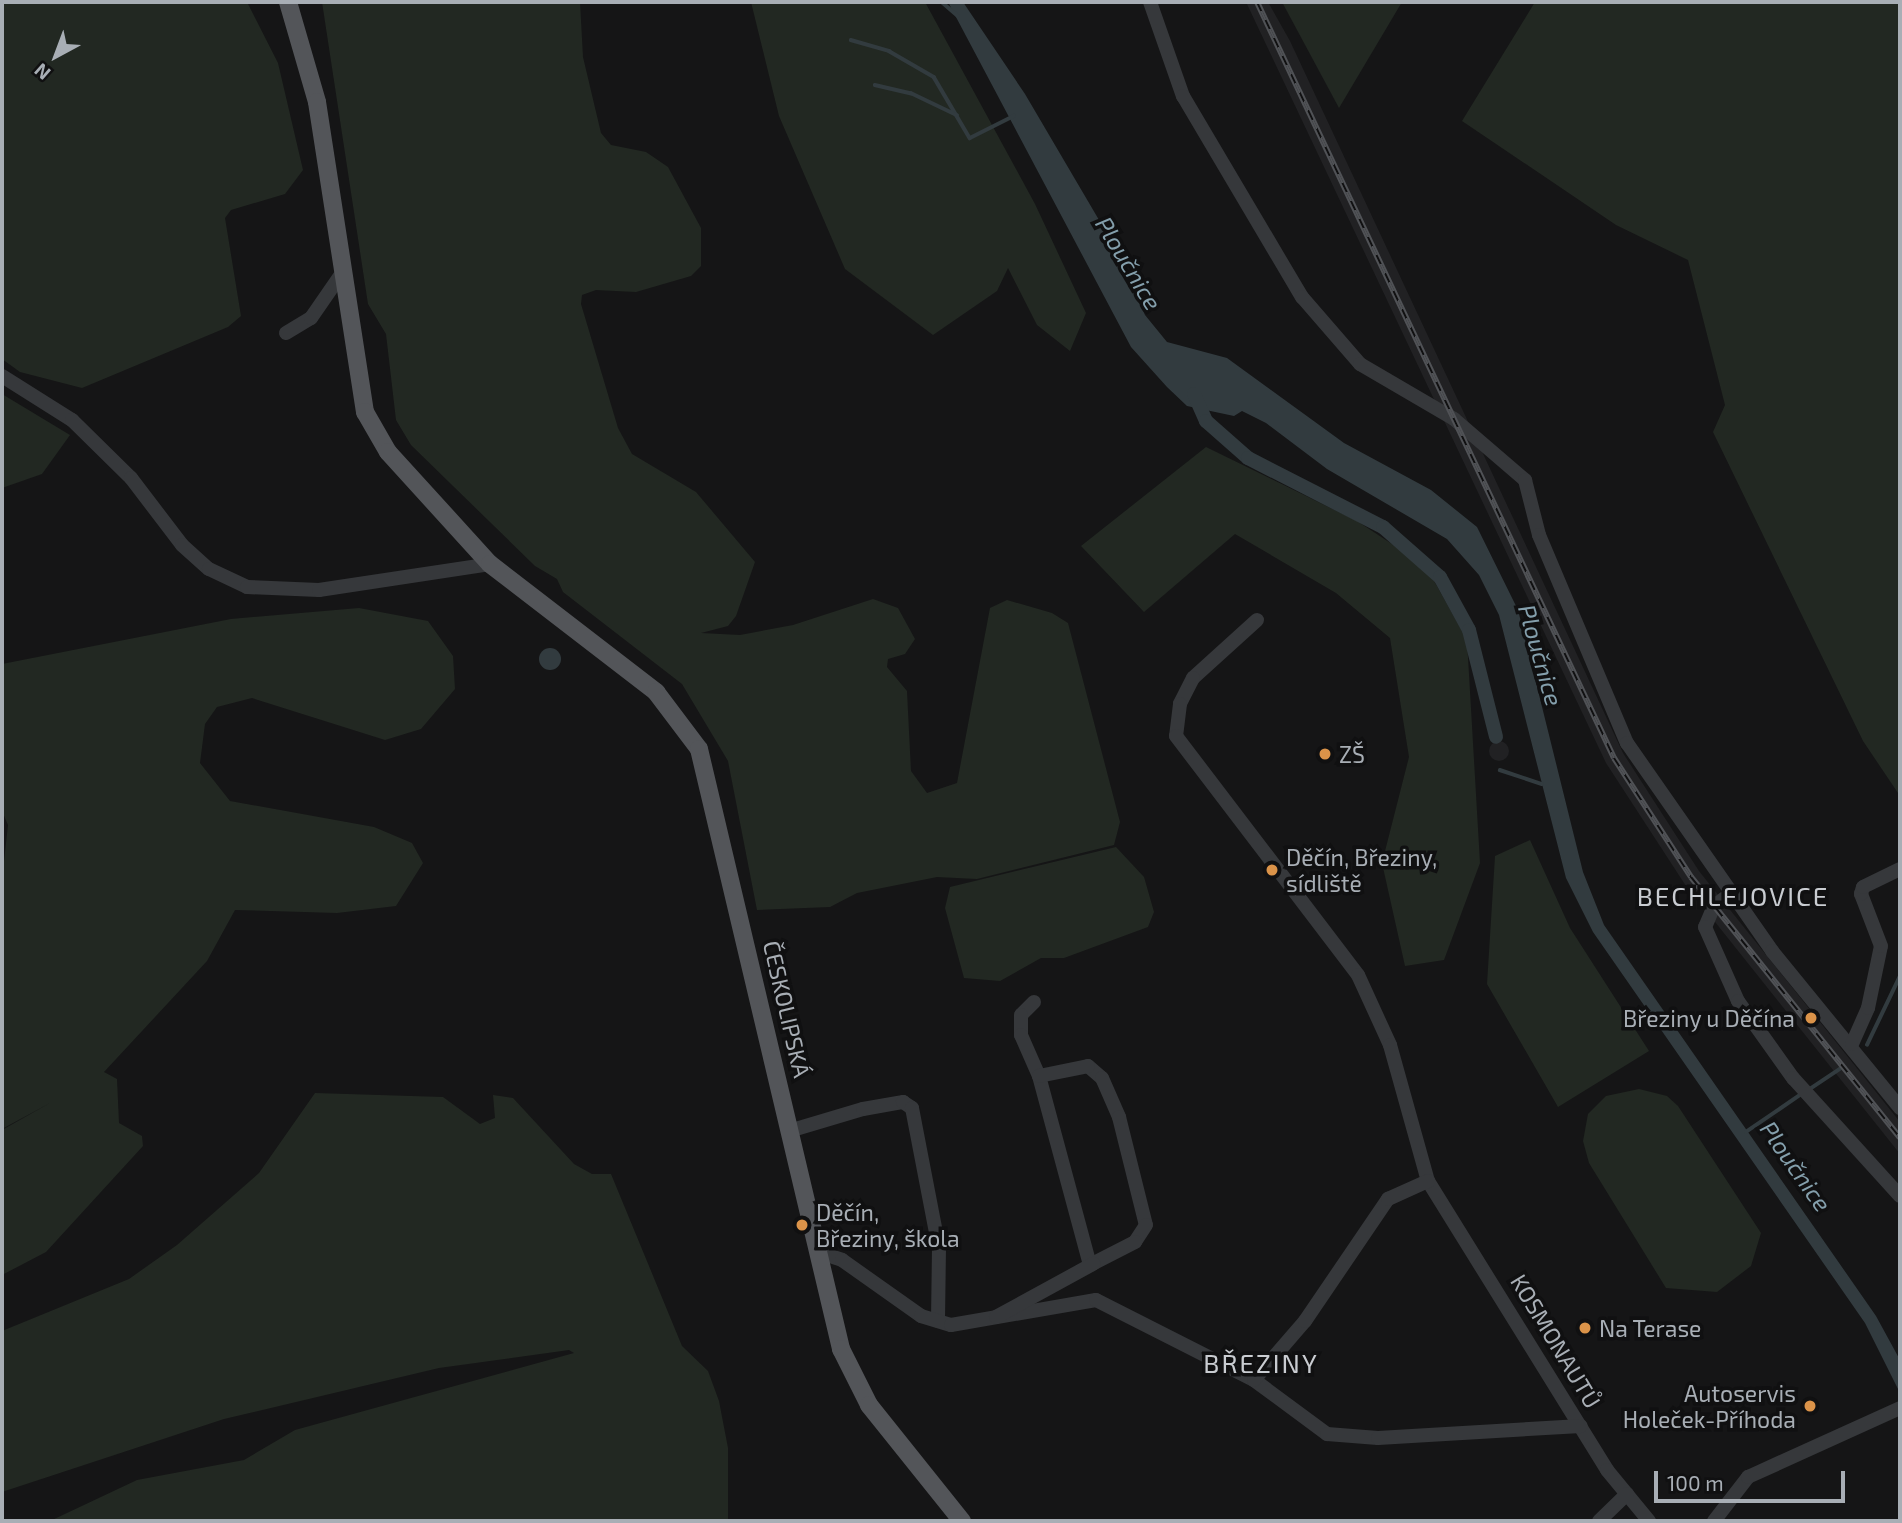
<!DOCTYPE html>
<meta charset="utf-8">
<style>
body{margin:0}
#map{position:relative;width:1902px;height:1523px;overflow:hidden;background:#151516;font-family:"Exo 2",sans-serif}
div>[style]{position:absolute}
.built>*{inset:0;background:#212123}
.round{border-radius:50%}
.green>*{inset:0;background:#222822}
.water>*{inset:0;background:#323b3f}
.stream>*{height:3.5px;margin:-1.75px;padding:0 1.75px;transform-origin:1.75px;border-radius:1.75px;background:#323b3f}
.canal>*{height:14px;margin:-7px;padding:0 7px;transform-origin:7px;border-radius:7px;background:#323b3f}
.minor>*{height:14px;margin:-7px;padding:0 7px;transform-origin:7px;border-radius:7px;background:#36383b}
.major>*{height:18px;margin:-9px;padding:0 9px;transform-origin:9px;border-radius:9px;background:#535559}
.rail>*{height:6px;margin-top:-3px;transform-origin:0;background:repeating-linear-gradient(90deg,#101011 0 10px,#505256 0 20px);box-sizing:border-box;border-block:2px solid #505256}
.dots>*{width:19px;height:19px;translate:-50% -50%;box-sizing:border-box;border:4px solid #101011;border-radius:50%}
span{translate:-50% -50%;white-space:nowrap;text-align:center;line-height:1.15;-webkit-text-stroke:7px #101011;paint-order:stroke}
.poi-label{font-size:23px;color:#a8aeb5}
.left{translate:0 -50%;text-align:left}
.right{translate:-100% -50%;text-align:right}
.street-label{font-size:23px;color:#a8aeb5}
.water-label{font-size:24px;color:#849fac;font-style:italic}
.quarter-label{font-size:26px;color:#c9ccd1;letter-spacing:2px}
.frame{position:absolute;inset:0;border:4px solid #a8aeb5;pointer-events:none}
.north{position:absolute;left:21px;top:21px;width:70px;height:70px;-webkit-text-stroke:5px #101011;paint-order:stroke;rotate:221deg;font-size:19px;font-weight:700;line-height:28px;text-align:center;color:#a8aeb5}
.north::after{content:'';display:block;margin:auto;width:24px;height:32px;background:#a8aeb5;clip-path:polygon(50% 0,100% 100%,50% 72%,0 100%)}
.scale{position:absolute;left:1654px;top:1471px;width:191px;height:32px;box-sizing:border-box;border:4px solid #a8aeb5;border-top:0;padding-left:9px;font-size:21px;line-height:24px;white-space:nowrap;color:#a8aeb5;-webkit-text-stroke:5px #101011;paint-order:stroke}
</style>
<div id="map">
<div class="built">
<div style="clip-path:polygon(1246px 2px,1268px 2px,1290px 41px,1623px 753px,1699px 871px,1900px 1122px,1900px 1154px,1684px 883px,1606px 763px)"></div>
<div class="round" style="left:1489px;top:741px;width:20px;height:20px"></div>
</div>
<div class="green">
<div style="clip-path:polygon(2px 2px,247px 2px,278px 63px,303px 170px,285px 194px,231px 210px,225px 218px,241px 316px,228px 327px,82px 388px,20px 372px,2px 359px)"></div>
<div style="clip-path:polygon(322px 2px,580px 2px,583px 57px,601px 133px,611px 145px,646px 152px,668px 167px,701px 228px,701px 266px,691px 276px,636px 292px,596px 290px,582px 295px,581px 304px,618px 428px,632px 454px,696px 492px,755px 562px,736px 616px,728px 626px,701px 633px,740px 635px,793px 625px,873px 599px,898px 608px,915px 639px,905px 654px,888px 659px,887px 667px,907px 691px,911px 771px,927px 793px,957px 783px,990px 608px,1007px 600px,1052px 613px,1068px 623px,1120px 822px,1114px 845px,977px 879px,937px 877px,857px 893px,830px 907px,757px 910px,728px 761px,682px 684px,563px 592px,557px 579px,535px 566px,411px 445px,396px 420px,386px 334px,368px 304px)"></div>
<div style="clip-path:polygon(751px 2px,925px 2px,1035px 204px,1086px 313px,1070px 351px,1037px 325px,1008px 268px,997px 291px,933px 335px,845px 269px,779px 116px)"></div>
<div style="clip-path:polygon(1282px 2px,1402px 2px,1339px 108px)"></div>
<div style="clip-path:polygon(1535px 2px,1900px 2px,1900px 796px,1863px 741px,1713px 432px,1725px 405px,1688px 260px,1616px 225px,1462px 121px)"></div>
<div style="clip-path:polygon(2px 394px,70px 435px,42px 474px,2px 488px)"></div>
<div style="clip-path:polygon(1206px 447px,1357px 521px,1404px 552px,1433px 579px,1467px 640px,1480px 863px,1444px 960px,1405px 966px,1382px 863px,1409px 757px,1390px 638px,1336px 593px,1235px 534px,1144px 612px,1081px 546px)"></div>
<div style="clip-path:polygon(359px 608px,428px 621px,453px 656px,455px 689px,421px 729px,385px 740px,252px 698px,217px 707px,205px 724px,200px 763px,230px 801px,374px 827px,412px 843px,423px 863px,396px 906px,337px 913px,235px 910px,207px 961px,104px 1072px,117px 1079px,119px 1123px,142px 1136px,143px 1146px,46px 1252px,2px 1275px,2px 1130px,50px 1103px,2px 1129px,2px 879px,8px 825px,2px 811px,2px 664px,231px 619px)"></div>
<div style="clip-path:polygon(1530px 840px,1570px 928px,1649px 1051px,1558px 1107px,1487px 984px,1495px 856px)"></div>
<div style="clip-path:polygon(1116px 847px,1144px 877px,1154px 912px,1148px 927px,1064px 958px,1041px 958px,1000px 981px,964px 978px,945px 908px,950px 887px)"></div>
<div style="clip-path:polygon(1639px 1089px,1667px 1096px,1678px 1106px,1761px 1233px,1751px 1266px,1717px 1292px,1666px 1288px,1589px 1163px,1583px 1141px,1588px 1114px,1606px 1096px)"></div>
<div style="clip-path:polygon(315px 1093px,443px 1097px,480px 1124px,495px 1118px,493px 1095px,513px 1098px,574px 1164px,592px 1174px,611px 1174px,682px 1346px,708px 1371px,719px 1401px,728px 1448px,728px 1521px,50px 1521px,137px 1480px,244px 1460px,295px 1430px,574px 1353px,569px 1350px,439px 1368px,224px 1419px,2px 1492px,2px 1331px,129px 1279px,177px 1245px,259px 1173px)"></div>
</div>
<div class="water">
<div style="clip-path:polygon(948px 2px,963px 2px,1025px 94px,1109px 237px,1145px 315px,1167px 342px,1227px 358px,1344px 443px,1431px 490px,1477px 527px,1518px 610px,1583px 872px,1604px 925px,1876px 1316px,1900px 1360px,1900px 1393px,1865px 1323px,1593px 932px,1566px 878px,1499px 615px,1479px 575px,1447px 539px,1327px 469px,1266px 423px,1242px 411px,1234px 416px,1187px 406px,1167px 387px,1131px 347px)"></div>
<div class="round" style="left:539px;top:648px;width:22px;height:22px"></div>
</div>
<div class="stream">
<div style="left:942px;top:2px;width:21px;rotate:41deg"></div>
<div style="left:851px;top:40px;width:40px;rotate:16deg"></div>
<div style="left:889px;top:51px;width:52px;rotate:30deg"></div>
<div style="left:934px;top:77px;width:71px;rotate:59.5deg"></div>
<div style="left:970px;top:138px;width:49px;rotate:-26.6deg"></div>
<div style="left:875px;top:85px;width:37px;rotate:13deg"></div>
<div style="left:911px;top:93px;width:51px;rotate:25.6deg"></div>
<div style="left:1500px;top:770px;width:44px;rotate:18.4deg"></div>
<div style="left:1867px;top:1045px;width:76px;rotate:-64.4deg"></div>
<div style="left:1810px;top:1089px;width:36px;rotate:-34deg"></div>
<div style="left:1746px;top:1132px;width:69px;rotate:-34.4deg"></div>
</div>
<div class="canal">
<div style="left:1194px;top:394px;width:30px;rotate:66deg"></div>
<div style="left:1206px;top:421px;width:56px;rotate:41.4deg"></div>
<div style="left:1248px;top:458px;width:152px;rotate:27.1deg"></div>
<div style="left:1383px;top:527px;width:76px;rotate:41.3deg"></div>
<div style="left:1440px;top:577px;width:60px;rotate:61.3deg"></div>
<div style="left:1469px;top:630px;width:110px;rotate:75.8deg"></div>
</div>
<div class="minor">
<div style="left:1150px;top:2px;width:100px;rotate:70.7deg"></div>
<div style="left:1183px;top:96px;width:234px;rotate:59.4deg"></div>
<div style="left:1302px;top:297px;width:89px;rotate:49.1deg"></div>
<div style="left:1360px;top:364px;width:109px;rotate:30.3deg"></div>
<div style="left:1454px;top:419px;width:94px;rotate:40.7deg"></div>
<div style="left:1525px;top:480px;width:57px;rotate:75.7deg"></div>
<div style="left:1539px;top:535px;width:226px;rotate:67.1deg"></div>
<div style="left:1627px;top:743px;width:254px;rotate:55.1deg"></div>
<div style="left:1772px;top:951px;width:203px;rotate:50.8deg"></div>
<div style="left:286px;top:333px;width:29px;rotate:-31deg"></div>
<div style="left:311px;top:318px;width:55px;rotate:-55.4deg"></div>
<div style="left:2px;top:376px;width:83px;rotate:32.2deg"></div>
<div style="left:72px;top:420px;width:83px;rotate:44.5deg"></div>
<div style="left:131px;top:478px;width:84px;rotate:52.7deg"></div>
<div style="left:182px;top:545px;width:36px;rotate:42deg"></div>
<div style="left:209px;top:569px;width:42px;rotate:25.3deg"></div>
<div style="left:247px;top:587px;width:72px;rotate:2.4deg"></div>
<div style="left:319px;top:590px;width:173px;rotate:-8.6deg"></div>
<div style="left:1257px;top:620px;width:86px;rotate:137.8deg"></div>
<div style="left:1193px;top:678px;width:29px;rotate:117deg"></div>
<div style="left:1180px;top:704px;width:32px;rotate:97deg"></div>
<div style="left:1176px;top:736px;width:300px;rotate:52.7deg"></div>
<div style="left:1358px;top:975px;width:77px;rotate:65.4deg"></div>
<div style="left:1390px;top:1045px;width:141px;rotate:74.4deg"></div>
<div style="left:1428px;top:1181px;width:340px;rotate:58.2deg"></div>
<div style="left:1607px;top:1470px;width:66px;rotate:50.5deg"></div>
<div style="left:1730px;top:894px;width:20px;rotate:143deg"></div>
<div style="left:1714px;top:906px;width:23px;rotate:113deg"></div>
<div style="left:1705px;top:927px;width:81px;rotate:66deg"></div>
<div style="left:1738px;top:1001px;width:95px;rotate:54.5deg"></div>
<div style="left:1793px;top:1078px;width:159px;rotate:47.8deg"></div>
<div style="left:1034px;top:1002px;width:18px;rotate:135deg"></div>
<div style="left:1021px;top:1015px;width:20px;rotate:90deg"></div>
<div style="left:1021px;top:1035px;width:45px;rotate:66.3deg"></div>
<div style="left:1852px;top:1044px;width:39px;rotate:-66deg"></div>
<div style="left:1868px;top:1008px;width:63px;rotate:-78.2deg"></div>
<div style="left:1881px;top:946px;width:56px;rotate:-111deg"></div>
<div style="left:1861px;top:894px;width:7px;rotate:-74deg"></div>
<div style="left:1863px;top:887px;width:41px;rotate:-25.9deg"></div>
<div style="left:1088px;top:1066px;width:18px;rotate:41deg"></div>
<div style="left:1102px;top:1078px;width:43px;rotate:66.4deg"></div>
<div style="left:1119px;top:1117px;width:111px;rotate:76deg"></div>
<div style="left:1146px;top:1225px;width:20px;rotate:123deg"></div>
<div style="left:1135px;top:1242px;width:51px;rotate:152.9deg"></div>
<div style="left:1090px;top:1265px;width:196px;rotate:-105.1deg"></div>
<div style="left:1039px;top:1076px;width:50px;rotate:-11.5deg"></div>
<div style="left:789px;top:1131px;width:77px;rotate:-16.6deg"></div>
<div style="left:863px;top:1109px;width:41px;rotate:-9.9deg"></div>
<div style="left:903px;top:1102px;width:11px;rotate:34deg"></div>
<div style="left:912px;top:1108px;width:143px;rotate:79.1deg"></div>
<div style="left:939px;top:1248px;width:73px;rotate:90.8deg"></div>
<div style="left:818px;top:1252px;width:25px;rotate:18deg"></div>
<div style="left:842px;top:1260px;width:97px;rotate:35.3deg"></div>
<div style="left:921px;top:1316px;width:31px;rotate:17deg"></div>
<div style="left:951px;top:1325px;width:147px;rotate:-9.8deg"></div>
<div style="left:1096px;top:1300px;width:177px;rotate:26.9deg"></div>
<div style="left:1254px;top:1380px;width:91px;rotate:36.5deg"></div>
<div style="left:1327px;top:1434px;width:51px;rotate:4.5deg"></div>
<div style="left:1378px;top:1438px;width:203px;rotate:-3.4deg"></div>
<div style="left:996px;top:1317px;width:111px;rotate:-28.7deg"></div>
<div style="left:1254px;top:1380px;width:78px;rotate:-49.2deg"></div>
<div style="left:1305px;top:1321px;width:148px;rotate:-55.8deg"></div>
<div style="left:1388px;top:1199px;width:44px;rotate:-24.2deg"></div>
<div style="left:1599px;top:1521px;width:39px;rotate:-44deg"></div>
<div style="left:1714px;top:1521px;width:56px;rotate:-52.3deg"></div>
<div style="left:1748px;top:1477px;width:167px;rotate:-24.4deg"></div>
</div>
<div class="major">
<div style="left:288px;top:2px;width:104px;rotate:73.8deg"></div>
<div style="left:317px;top:102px;width:314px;rotate:81.2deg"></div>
<div style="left:365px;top:412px;width:46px;rotate:60.1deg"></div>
<div style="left:388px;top:452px;width:151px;rotate:47.7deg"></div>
<div style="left:490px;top:564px;width:210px;rotate:37.6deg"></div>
<div style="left:656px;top:692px;width:71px;rotate:53deg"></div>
<div style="left:699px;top:749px;width:617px;rotate:76.68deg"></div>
<div style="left:841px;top:1349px;width:63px;rotate:63.4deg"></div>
<div style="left:869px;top:1405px;width:149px;rotate:51.3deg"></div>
</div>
<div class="rail">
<div style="left:1257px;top:2px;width:836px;rotate:64.72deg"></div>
<div style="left:1614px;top:758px;width:142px;rotate:57.1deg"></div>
<div style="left:1691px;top:877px;width:334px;rotate:51.3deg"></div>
</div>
<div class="dots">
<div style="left:1325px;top:754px;background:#db9349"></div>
<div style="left:1272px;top:870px;background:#db9349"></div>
<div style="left:1811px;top:1018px;background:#db9349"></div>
<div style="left:802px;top:1225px;background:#db9349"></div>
<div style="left:1585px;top:1328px;background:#db9349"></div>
<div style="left:1810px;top:1406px;background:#db9349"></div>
</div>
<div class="poi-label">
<span class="left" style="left:1339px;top:754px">ZŠ</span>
<span class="left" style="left:1286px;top:870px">Děčín, Březiny,<br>sídliště</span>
<span class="right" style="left:1795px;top:1018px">Březiny u Děčína</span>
<span class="left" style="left:816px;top:1225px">Děčín,<br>Březiny, škola</span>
<span class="left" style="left:1599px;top:1328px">Na Terase</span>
<span class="right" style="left:1796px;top:1406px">Autoservis<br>Holeček-Příhoda</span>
</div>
<div class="street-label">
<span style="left:787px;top:1009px;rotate:77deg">ČESKOLIPSKÁ</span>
<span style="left:1556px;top:1341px;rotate:59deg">KOSMONAUTŮ</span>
</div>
<div class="water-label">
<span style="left:1129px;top:263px;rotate:59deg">Ploučnice</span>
<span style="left:1541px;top:655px;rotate:74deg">Ploučnice</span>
<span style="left:1796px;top:1166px;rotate:55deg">Ploučnice</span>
</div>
<div class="quarter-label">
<span style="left:1733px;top:896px">BECHLEJOVICE</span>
<span style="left:1261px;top:1363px">BŘEZINY</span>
</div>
<div class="frame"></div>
<div class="north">N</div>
<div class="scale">100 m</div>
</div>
